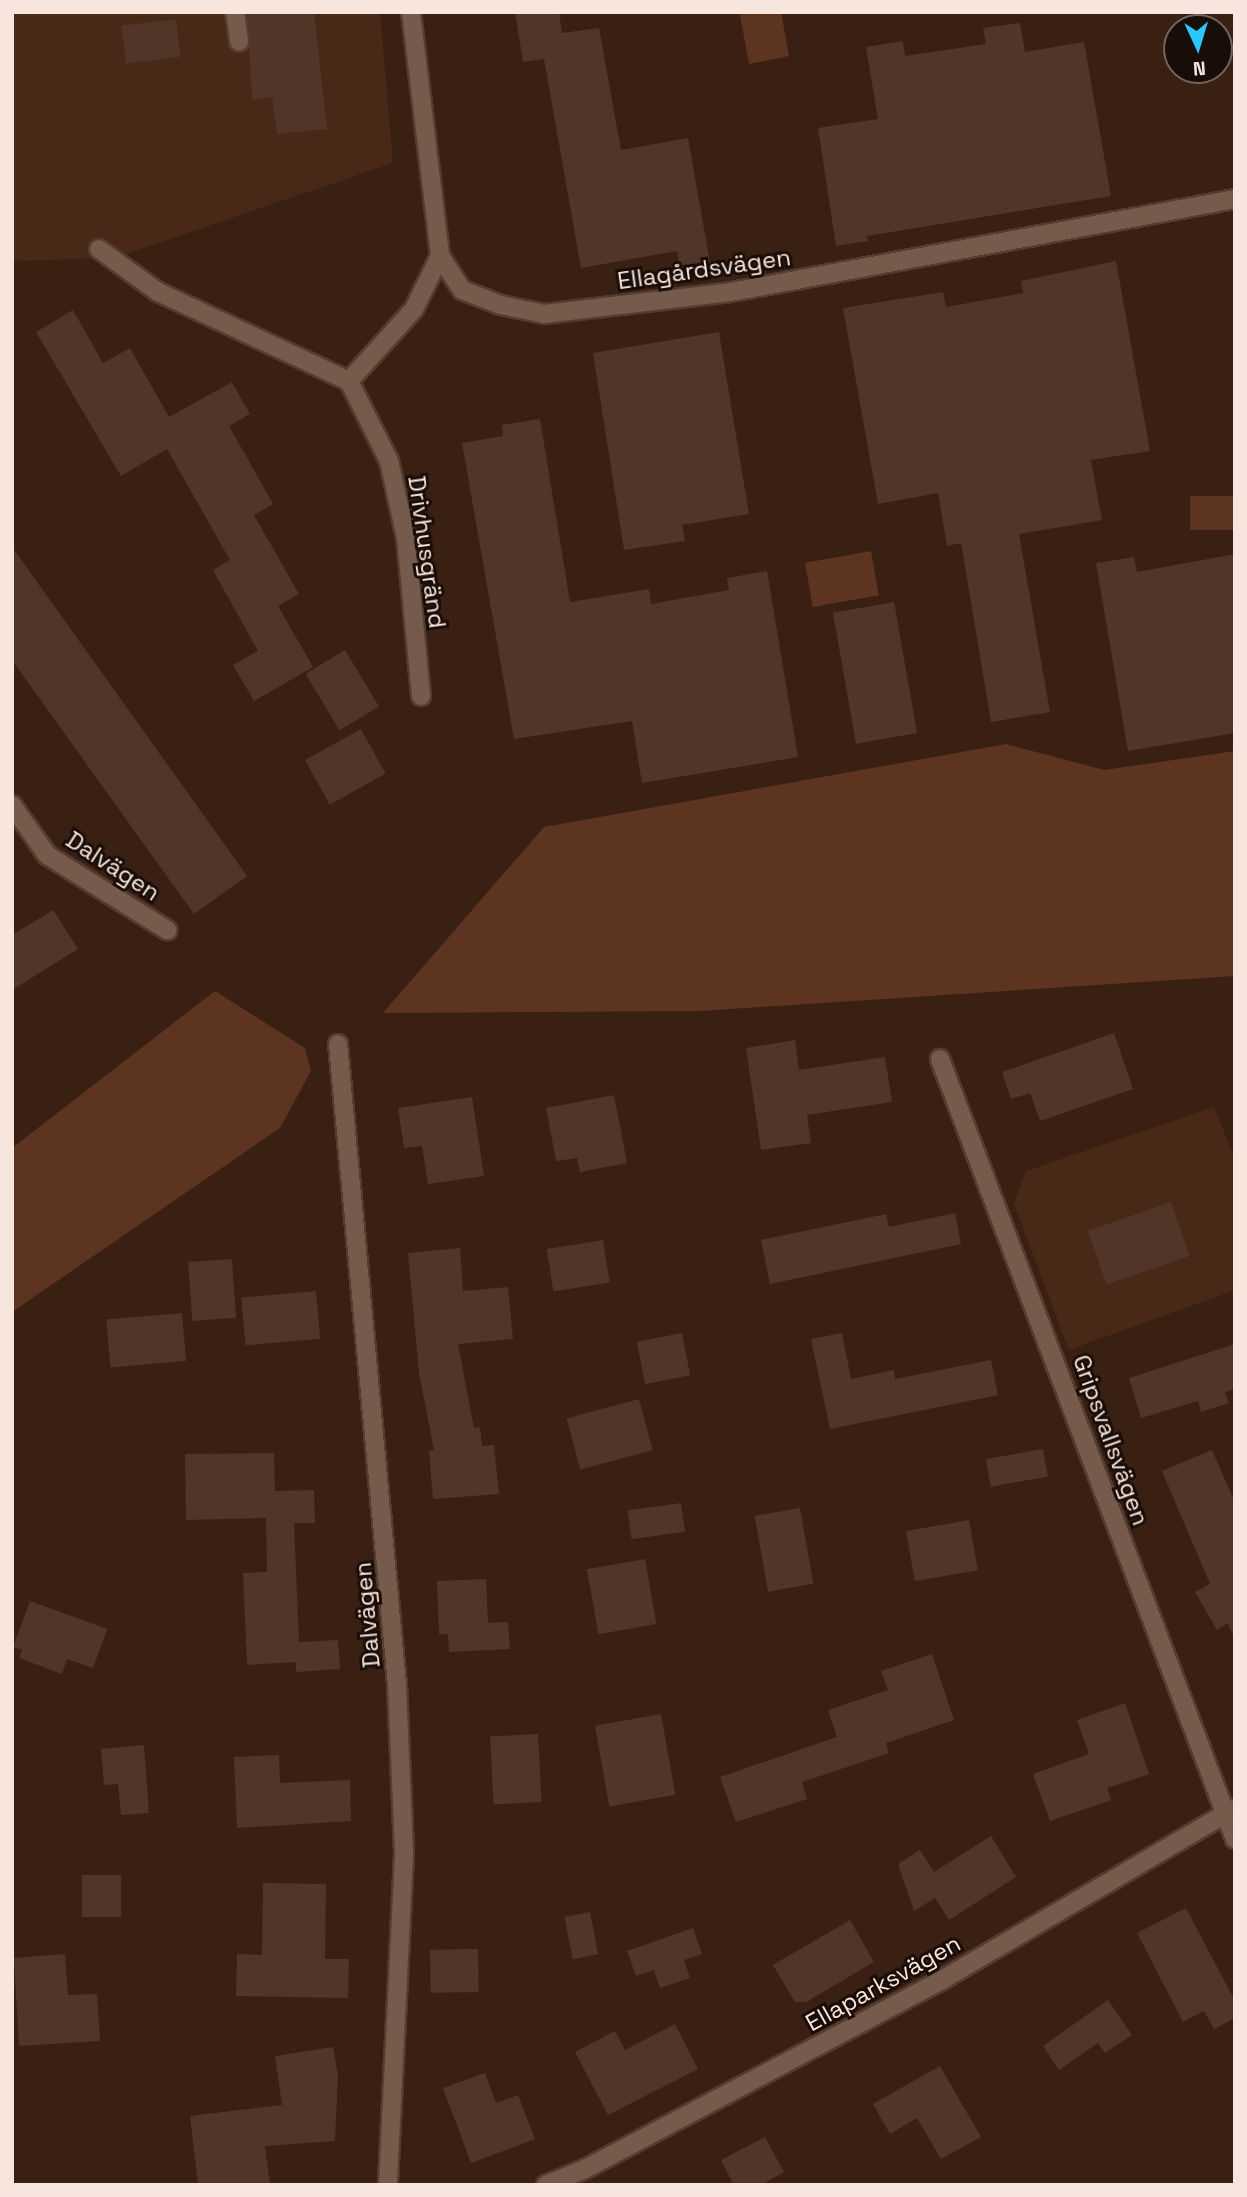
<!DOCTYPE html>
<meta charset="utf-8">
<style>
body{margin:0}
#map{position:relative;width:1247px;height:2197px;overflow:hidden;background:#3a2013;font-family:"Space Grotesk",sans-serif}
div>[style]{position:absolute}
.built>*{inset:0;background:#482817}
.green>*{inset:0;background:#5c3420;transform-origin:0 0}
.building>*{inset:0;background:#503528;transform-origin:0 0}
.roads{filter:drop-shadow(2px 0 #553c2f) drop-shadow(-2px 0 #553c2f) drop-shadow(0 2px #553c2f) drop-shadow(0 -2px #553c2f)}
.street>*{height:18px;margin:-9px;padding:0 9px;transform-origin:9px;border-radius:9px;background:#765b4d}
span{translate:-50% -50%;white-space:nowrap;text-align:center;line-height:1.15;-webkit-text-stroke:6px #190d08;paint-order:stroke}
.street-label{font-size:24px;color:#f8e6de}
.frame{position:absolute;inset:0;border:14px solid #f8e6de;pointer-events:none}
.north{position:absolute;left:1163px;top:14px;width:70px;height:70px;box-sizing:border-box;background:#190d08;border:2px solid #72645e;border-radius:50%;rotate:176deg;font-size:19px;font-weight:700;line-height:28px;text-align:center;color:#f8e6de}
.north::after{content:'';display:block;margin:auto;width:24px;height:32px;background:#27c8ff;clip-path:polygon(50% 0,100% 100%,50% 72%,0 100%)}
</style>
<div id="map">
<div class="built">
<div style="clip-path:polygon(12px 12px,380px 12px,393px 163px,114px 258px,12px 261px)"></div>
<div style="clip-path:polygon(1214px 1107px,1235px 1159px,1235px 1290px,1069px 1350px,1014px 1204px,1026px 1171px)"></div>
</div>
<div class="green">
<div style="clip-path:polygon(756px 12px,781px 12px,789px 56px,749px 64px,740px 15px)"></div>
<div style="left:1235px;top:496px;width:34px;height:45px;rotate:90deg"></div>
<div style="left:871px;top:551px;width:45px;height:67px;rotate:80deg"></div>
<div style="clip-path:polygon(1006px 744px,1104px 770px,1235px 751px,1235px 976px,700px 1011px,383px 1013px,544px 827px)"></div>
<div style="clip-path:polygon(215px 991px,305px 1048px,311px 1071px,280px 1128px,12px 1312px,12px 1148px)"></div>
</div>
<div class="building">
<div style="clip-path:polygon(247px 12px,314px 12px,327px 129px,277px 134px,272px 97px,252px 100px)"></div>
<div style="clip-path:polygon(515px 12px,559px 12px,562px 33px,599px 28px,621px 150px,688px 138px,711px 268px,681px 273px,677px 251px,581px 268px,544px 59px,523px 62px)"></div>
<div style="left:176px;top:19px;width:38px;height:55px;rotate:83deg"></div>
<div style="clip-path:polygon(1020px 23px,1025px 52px,1084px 42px,1111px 196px,867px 236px,868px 241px,836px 246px,818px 128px,878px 119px,866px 47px,903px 41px,905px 56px,986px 44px,983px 28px)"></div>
<div style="clip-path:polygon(1116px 261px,1150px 451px,1091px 460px,1102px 520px,1019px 534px,1050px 712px,991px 722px,961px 543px,947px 546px,938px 493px,878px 504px,843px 308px,943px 292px,946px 307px,1023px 293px,1021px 281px)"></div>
<div style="clip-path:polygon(73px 310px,103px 363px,130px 348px,169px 417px,232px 382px,250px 414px,229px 426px,273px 504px,254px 515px,299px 594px,278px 606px,313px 667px,254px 701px,233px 665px,258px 651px,213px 570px,230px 560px,167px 449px,121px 476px,36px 332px)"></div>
<div style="clip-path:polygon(719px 332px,749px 514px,682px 525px,685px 541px,624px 550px,593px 353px)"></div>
<div style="clip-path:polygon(540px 419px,570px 602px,649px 589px,651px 604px,729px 590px,727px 578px,767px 571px,798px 757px,642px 783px,632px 721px,514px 739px,462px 443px,503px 436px,502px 425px)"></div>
<div style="clip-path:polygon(12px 547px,247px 876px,194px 914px,12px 660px)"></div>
<div style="clip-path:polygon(1235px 554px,1235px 733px,1128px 751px,1096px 563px,1134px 557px,1137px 572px)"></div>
<div style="left:894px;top:602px;width:133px;height:62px;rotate:80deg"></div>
<div style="left:345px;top:650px;width:66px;height:46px;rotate:59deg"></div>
<div style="left:361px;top:729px;width:51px;height:64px;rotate:61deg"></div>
<div style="clip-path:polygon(53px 910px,78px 949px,12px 990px,12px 935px)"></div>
<div style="clip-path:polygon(1114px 1033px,1133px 1089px,1040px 1121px,1030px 1093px,1011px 1099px,1002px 1072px)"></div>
<div style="clip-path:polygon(795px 1040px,799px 1070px,885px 1057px,892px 1102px,807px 1115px,811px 1143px,761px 1150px,746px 1048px)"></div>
<div style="clip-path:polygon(614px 1095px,627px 1163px,580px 1172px,577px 1158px,556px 1161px,546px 1108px)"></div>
<div style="clip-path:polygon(472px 1097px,484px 1176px,428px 1184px,422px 1146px,404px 1148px,398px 1108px)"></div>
<div style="left:1171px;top:1202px;width:57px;height:88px;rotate:71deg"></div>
<div style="clip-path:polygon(955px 1213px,961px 1244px,770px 1284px,761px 1240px,886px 1214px,889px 1227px)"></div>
<div style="left:603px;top:1240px;width:43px;height:57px;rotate:81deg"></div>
<div style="clip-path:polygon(460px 1248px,463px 1291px,508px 1287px,513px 1339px,458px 1344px,474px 1428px,480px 1427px,482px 1446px,494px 1445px,499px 1494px,433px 1499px,429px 1451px,434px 1450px,419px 1373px,408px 1253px)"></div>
<div style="left:232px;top:1259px;width:59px;height:44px;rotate:86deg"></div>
<div style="left:316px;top:1291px;width:48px;height:75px;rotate:85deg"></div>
<div style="left:182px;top:1313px;width:48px;height:76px;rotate:85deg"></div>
<div style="left:682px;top:1333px;width:43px;height:46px;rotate:79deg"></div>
<div style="clip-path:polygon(842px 1333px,851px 1379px,894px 1370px,895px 1379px,991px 1360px,998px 1395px,830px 1429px,811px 1339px)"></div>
<div style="clip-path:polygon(1235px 1344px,1235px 1389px,1225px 1392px,1229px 1403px,1201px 1412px,1198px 1401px,1141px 1418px,1129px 1378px)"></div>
<div style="left:639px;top:1399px;width:53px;height:75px;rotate:75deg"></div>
<div style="left:1043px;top:1449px;width:28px;height:58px;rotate:80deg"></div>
<div style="clip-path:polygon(1212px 1450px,1235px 1503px,1235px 1640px,1228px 1623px,1217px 1630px,1195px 1592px,1210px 1584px,1162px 1471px)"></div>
<div style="clip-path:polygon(274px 1453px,275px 1491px,314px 1490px,315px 1523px,294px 1523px,299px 1642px,338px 1640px,340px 1669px,296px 1672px,296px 1662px,247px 1665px,243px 1573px,267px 1572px,266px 1518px,186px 1520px,185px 1454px)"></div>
<div style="left:681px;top:1503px;width:29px;height:54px;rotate:82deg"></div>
<div style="left:800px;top:1508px;width:77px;height:46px;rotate:80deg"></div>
<div style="left:969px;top:1520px;width:51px;height:64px;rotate:80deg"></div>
<div style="left:645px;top:1559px;width:66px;height:59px;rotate:80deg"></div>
<div style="clip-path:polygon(486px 1579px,488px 1623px,508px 1622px,510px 1649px,449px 1652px,448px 1634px,439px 1634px,437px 1581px)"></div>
<div style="clip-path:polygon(30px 1601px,107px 1629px,93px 1668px,67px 1659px,62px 1674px,19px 1658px,22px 1650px,13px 1647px)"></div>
<div style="clip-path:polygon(932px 1654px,954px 1720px,886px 1743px,889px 1753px,802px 1782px,807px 1799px,736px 1822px,720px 1777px,837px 1737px,828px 1710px,888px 1690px,881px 1671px)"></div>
<div style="clip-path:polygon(1125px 1703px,1149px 1774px,1107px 1788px,1111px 1800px,1050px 1821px,1033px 1774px,1089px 1754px,1077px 1720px)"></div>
<div style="left:661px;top:1714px;width:82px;height:67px;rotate:80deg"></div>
<div style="left:538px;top:1734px;width:68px;height:48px;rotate:87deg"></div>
<div style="clip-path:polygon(144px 1745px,149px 1813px,121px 1815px,118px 1784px,104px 1785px,101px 1749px)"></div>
<div style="clip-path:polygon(279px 1755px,280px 1783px,350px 1780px,351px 1821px,237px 1828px,234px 1757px)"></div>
<div style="clip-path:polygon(991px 1836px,1016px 1877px,949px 1920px,935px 1898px,914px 1911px,898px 1864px,920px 1850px,934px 1872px)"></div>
<div style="left:82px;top:1875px;width:39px;height:42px"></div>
<div style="clip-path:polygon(263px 1883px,326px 1884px,325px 1959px,349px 1959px,348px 1998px,236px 1996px,237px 1954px,262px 1955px)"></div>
<div style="clip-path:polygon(1186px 1908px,1235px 2001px,1235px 2018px,1214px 2029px,1204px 2011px,1183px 2022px,1137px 1933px)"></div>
<div style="left:590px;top:1912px;width:43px;height:26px;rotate:79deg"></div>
<div style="clip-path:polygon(850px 1920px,874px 1962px,806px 2002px,795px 2002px,773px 1965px)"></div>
<div style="clip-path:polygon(693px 1928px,702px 1954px,684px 1960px,690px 1978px,660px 1988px,654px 1970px,636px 1976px,627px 1951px)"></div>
<div style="left:478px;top:1949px;width:43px;height:48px;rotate:89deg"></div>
<div style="clip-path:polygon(65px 1954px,68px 1995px,97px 1994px,100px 2041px,19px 2046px,14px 1958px)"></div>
<div style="clip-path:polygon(1108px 2000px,1132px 2035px,1105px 2053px,1098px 2043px,1059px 2070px,1043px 2046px)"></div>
<div style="clip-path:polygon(675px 2024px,698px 2069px,608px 2115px,575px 2052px,615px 2031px,625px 2050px)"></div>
<div style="clip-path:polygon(333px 2047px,338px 2076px,335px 2141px,265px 2146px,270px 2185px,198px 2185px,190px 2116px,282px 2105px,275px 2056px)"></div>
<div style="clip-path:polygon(940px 2066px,981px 2137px,941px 2159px,917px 2118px,890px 2134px,873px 2104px)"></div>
<div style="clip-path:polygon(485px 2073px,496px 2103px,518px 2095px,535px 2139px,471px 2163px,443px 2088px)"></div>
<div style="clip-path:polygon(765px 2137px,784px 2172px,761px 2185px,734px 2185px,721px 2160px)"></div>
</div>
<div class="roads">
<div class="street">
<div style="left:235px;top:12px;width:30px;rotate:82deg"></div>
<div style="left:411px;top:12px;width:246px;rotate:83.2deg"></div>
<div style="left:440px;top:256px;width:40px;rotate:57.1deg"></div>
<div style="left:462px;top:290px;width:42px;rotate:21deg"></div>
<div style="left:501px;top:305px;width:44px;rotate:11.8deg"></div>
<div style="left:544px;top:314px;width:188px;rotate:-6.7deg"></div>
<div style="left:731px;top:292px;width:513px;rotate:-10.45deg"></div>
<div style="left:99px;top:249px;width:73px;rotate:36.1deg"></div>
<div style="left:158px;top:292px;width:211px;rotate:25deg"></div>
<div style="left:421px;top:696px;width:159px;rotate:-95.4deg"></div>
<div style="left:406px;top:538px;width:79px;rotate:-102.4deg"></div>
<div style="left:389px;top:461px;width:89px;rotate:-116.6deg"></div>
<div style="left:349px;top:381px;width:97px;rotate:-47.9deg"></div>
<div style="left:414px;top:309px;width:59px;rotate:-63.9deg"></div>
<div style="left:12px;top:805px;width:61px;rotate:55deg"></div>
<div style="left:47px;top:855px;width:142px;rotate:32deg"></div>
<div style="left:338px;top:1044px;width:644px;rotate:84.74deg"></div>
<div style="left:397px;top:1685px;width:170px;rotate:87.6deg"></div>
<div style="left:404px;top:1855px;width:330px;rotate:92.8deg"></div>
<div style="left:940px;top:1059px;width:834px;rotate:69.28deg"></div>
<div style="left:546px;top:2185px;width:42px;rotate:-22.3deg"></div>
<div style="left:585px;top:2169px;width:404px;rotate:-27.9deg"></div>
<div style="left:942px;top:1980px;width:338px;rotate:-30.4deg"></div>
</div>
</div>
<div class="street-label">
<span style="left:704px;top:269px;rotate:-8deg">Ellagårdsvägen</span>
<span style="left:427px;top:552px;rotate:82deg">Drivhusgränd</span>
<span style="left:113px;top:866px;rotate:33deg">Dalvägen</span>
<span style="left:1111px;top:1440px;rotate:70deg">Gripsvallsvägen</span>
<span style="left:367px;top:1615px;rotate:-95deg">Dalvägen</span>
<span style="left:883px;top:1983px;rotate:-29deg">Ellaparksvägen</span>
</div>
<div class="frame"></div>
<div class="north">N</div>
</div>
